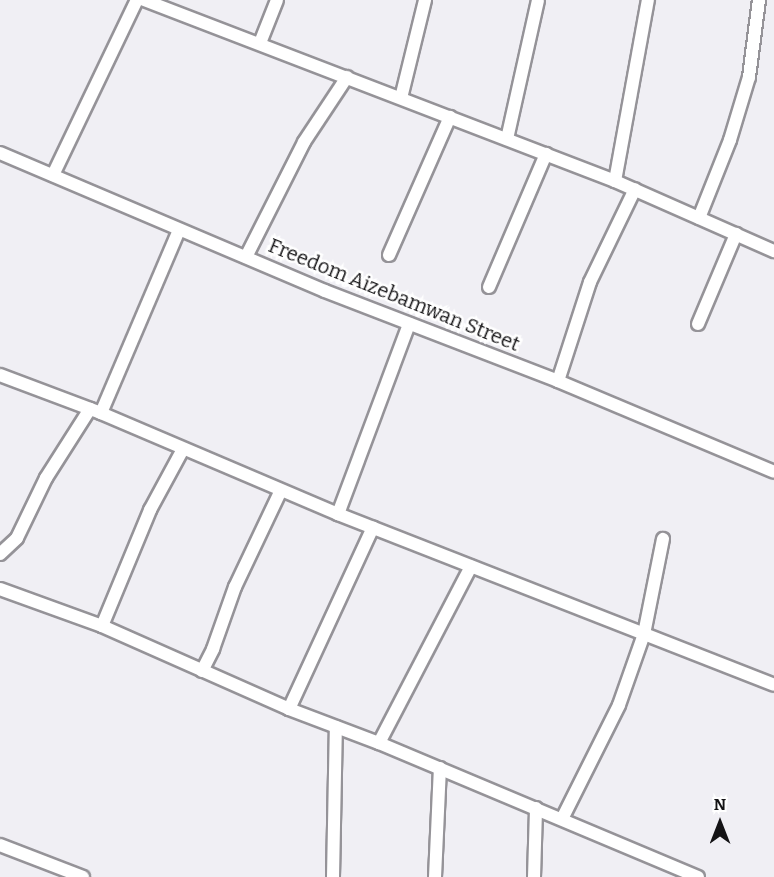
<!DOCTYPE html>
<style>
body{margin:0}
#map{position:relative;width:774px;height:877px;overflow:hidden;background:#f0eff4;font-family:Bitter,serif}
div>[style]{position:absolute}
.roads{filter:drop-shadow(2px 0 #959398) drop-shadow(-2px 0 #959398) drop-shadow(0 2px #959398) drop-shadow(0 -2px #959398)}
.minor>*{height:12px;margin:-6px;padding:0 6px;transform-origin:6px;border-radius:6px;background:#fff}
span{translate:-50% -50%;white-space:nowrap;text-align:center;line-height:1.15;-webkit-text-stroke:5px #fff;paint-order:stroke}
.street-label{font-size:20px;color:#141315}
.north{position:absolute;left:690px;top:793px;width:60px;height:60px;-webkit-text-stroke:4px #fff;paint-order:stroke;rotate:0deg;font-size:16px;font-weight:700;line-height:24px;text-align:center;color:#141315}
.north::after{content:'';display:block;margin:auto;width:21px;height:27px;background:#141315;clip-path:polygon(50% 0,100% 100%,50% 72%,0 100%)}
</style>
<div id="map">
<div class="roads">
<div class="minor">
<div style="left:144px;top:0;width:505px;rotate:21.02deg"></div>
<div style="left:615px;top:181px;width:174px;rotate:23.8deg"></div>
<div style="left:260px;top:43px;width:46px;rotate:-68.4deg"></div>
<div style="left:401px;top:98px;width:101px;rotate:-76.2deg"></div>
<div style="left:507px;top:139px;width:142px;rotate:-77.4deg"></div>
<div style="left:0;top:153px;width:353px;rotate:23deg"></div>
<div style="left:325px;top:291px;width:250px;rotate:21.1deg"></div>
<div style="left:558px;top:381px;width:234px;rotate:22.8deg"></div>
<div style="left:53px;top:175px;width:194px;rotate:-64.4deg"></div>
<div style="left:615px;top:181px;width:184px;rotate:-79.7deg"></div>
<div style="left:699px;top:218px;width:84px;rotate:-68.3deg"></div>
<div style="left:730px;top:140px;width:66px;rotate:-73.2deg"></div>
<div style="left:749px;top:77px;width:78px;rotate:-82.6deg"></div>
<div style="left:389px;top:255px;width:151px;rotate:-66.2deg"></div>
<div style="left:246px;top:257px;width:129px;rotate:-63.2deg"></div>
<div style="left:304px;top:142px;width:78px;rotate:-56.5deg"></div>
<div style="left:489px;top:287px;width:145px;rotate:-66.8deg"></div>
<div style="left:698px;top:324px;width:98px;rotate:-67.1deg"></div>
<div style="left:0;top:375px;width:108px;rotate:20.6deg"></div>
<div style="left:101px;top:413px;width:258px;rotate:23.1deg"></div>
<div style="left:338px;top:514px;width:468px;rotate:21.4deg"></div>
<div style="left:558px;top:381px;width:104px;rotate:-72.1deg"></div>
<div style="left:590px;top:282px;width:103px;rotate:-64.2deg"></div>
<div style="left:101px;top:413px;width:199px;rotate:-66.9deg"></div>
<div style="left:338px;top:514px;width:203px;rotate:-69.5deg"></div>
<div style="left:0;top:554px;width:23px;rotate:-43deg"></div>
<div style="left:17px;top:538px;width:67px;rotate:-64.2deg"></div>
<div style="left:46px;top:478px;width:82px;rotate:-57.5deg"></div>
<div style="left:0;top:589px;width:109px;rotate:19.9deg"></div>
<div style="left:102px;top:626px;width:205px;rotate:23.9deg"></div>
<div style="left:289px;top:709px;width:96px;rotate:20.7deg"></div>
<div style="left:379px;top:743px;width:346px;rotate:22.8deg"></div>
<div style="left:102px;top:626px;width:126px;rotate:-67.5deg"></div>
<div style="left:150px;top:510px;width:69px;rotate:-61.6deg"></div>
<div style="left:202px;top:671px;width:25px;rotate:-63deg"></div>
<div style="left:213px;top:649px;width:66px;rotate:-70.5deg"></div>
<div style="left:235px;top:587px;width:107px;rotate:-64.6deg"></div>
<div style="left:289px;top:709px;width:200px;rotate:-65.2deg"></div>
<div style="left:379px;top:743px;width:199px;rotate:-62.5deg"></div>
<div style="left:562px;top:819px;width:127px;rotate:-63.4deg"></div>
<div style="left:619px;top:705px;width:75px;rotate:-70.6deg"></div>
<div style="left:644px;top:634px;width:97px;rotate:-78.7deg"></div>
<div style="left:0;top:845px;width:89px;rotate:21.1deg"></div>
<div style="left:333px;top:877px;width:150px;rotate:-88.9deg"></div>
<div style="left:435px;top:877px;width:109px;rotate:-87.4deg"></div>
<div style="left:534px;top:877px;width:69px;rotate:-88.3deg"></div>
</div>
</div>
<div class="street-label">
<span style="left:394px;top:295px;rotate:22deg">Freedom Aizebamwan Street</span>
</div>
<div class="north">N</div>
</div>
